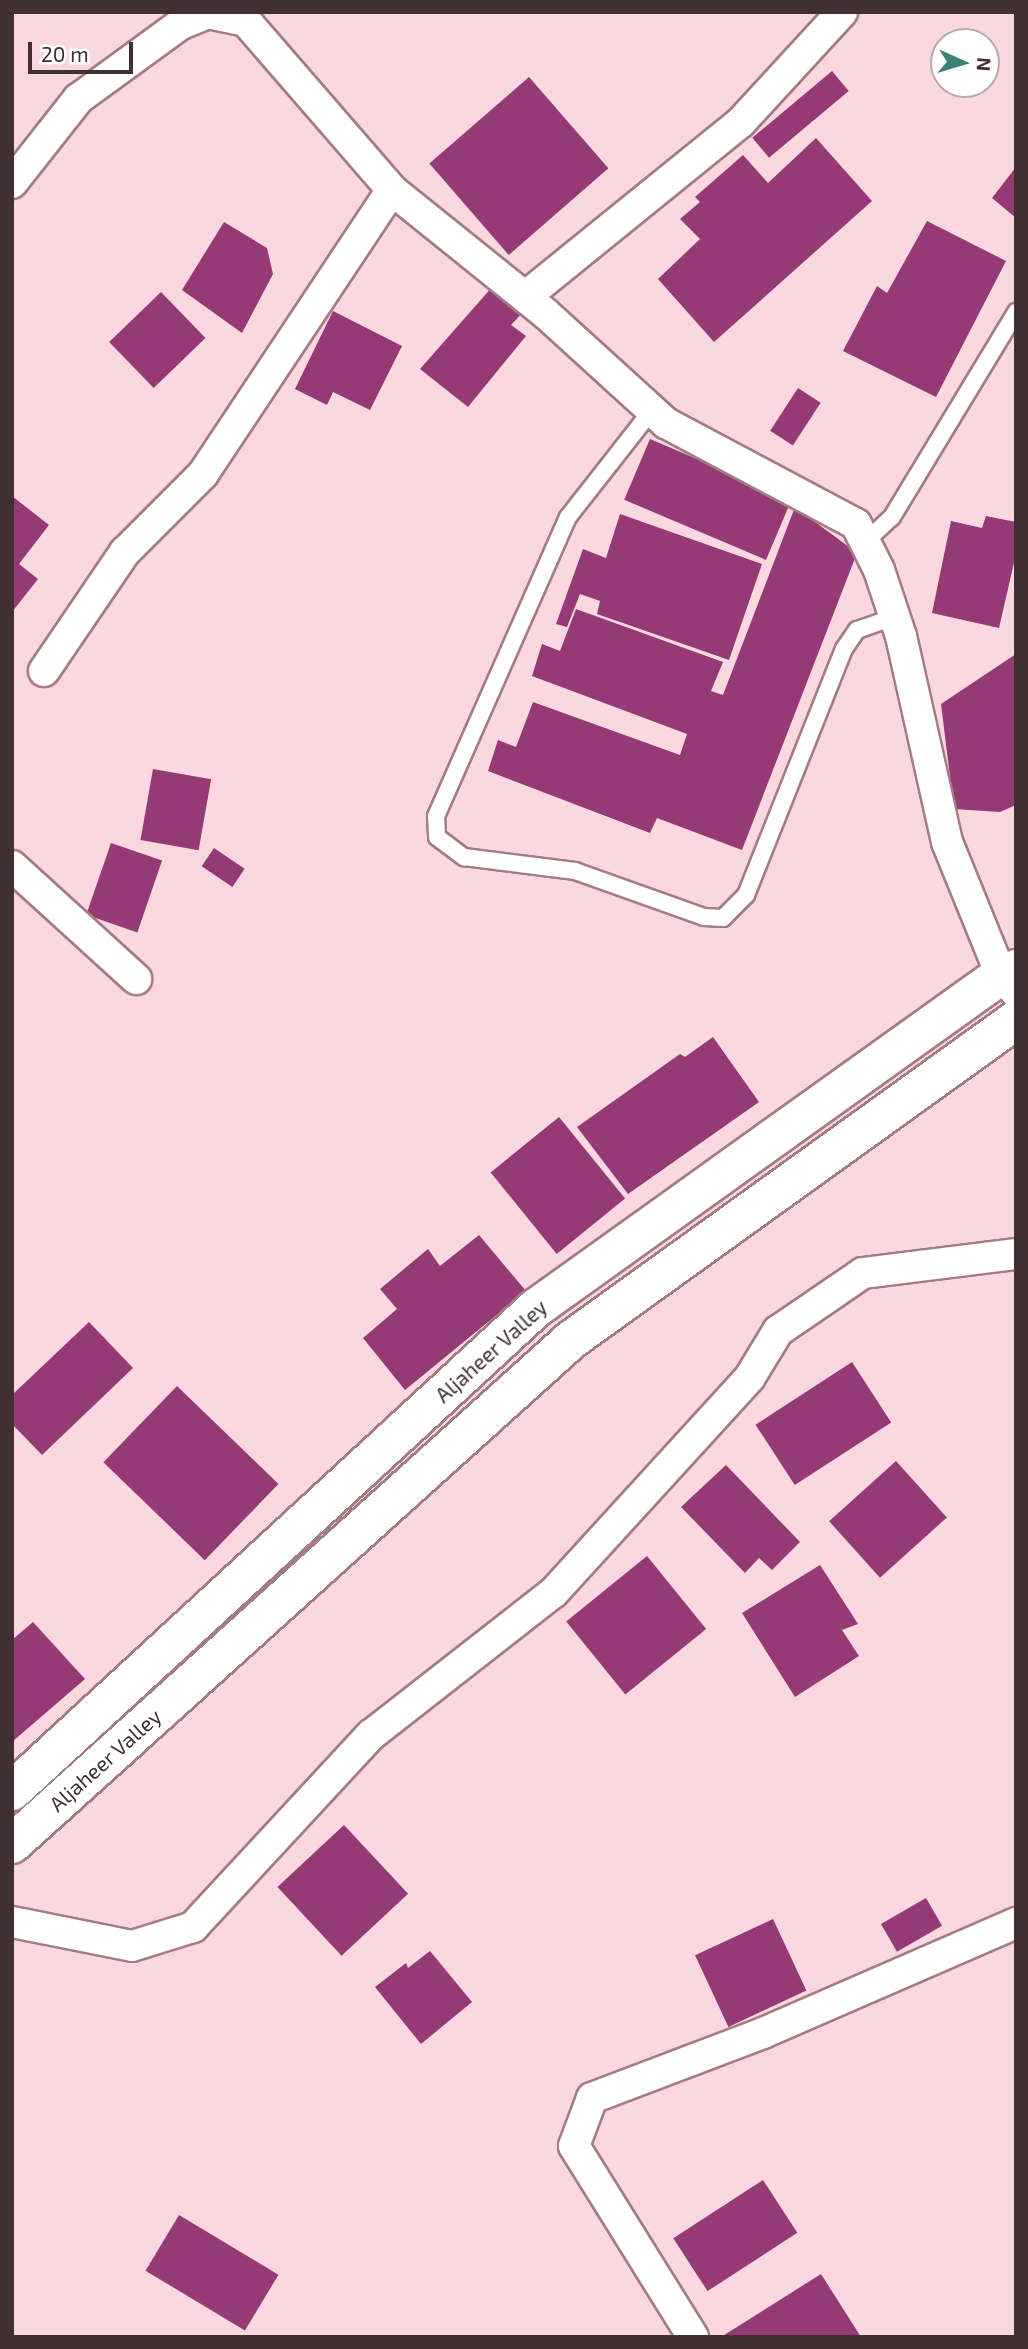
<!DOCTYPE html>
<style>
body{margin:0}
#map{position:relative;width:1028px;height:2349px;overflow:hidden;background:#fbd7df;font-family:"Exo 2",sans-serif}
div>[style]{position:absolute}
.building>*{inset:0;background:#953a75;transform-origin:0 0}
.roads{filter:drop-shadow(2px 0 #a37c85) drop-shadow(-2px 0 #a37c85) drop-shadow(0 2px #a37c85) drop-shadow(0 -2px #a37c85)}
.lane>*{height:16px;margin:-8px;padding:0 8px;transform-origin:8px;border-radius:8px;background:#fff}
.street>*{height:30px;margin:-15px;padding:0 15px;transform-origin:15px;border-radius:15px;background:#fff}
.secondary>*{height:38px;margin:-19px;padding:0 19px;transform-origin:19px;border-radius:19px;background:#fff}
span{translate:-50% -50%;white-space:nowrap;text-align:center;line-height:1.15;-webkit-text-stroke:7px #fff;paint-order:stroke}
.street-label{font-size:21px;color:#402f33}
.frame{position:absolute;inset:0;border:14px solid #402f33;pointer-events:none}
.north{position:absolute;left:930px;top:28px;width:70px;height:70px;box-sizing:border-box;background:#fff;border:2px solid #b3acad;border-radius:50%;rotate:94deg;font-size:19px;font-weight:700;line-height:28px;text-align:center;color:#402f33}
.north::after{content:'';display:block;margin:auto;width:24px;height:32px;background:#3b8177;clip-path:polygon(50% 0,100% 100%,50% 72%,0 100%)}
.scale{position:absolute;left:28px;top:42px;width:105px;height:32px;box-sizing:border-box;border:4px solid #402f33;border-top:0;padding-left:9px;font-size:21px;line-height:24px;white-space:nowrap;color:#402f33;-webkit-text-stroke:5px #fff;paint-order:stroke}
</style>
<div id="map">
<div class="building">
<div style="left:832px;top:71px;width:26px;height:104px;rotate:50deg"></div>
<div style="left:529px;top:77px;width:121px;height:132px;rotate:49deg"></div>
<div style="clip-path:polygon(816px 138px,872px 201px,714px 342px,658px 279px,700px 239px,680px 219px,700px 202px,695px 197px,743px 155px,768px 183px)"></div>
<div style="clip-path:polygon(1016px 167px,1016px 218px,992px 198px)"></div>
<div style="clip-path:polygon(927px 221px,1006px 261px,936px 397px,843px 351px,877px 286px,887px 293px)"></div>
<div style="clip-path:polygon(224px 222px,267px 248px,273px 274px,242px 333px,182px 290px)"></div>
<div style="clip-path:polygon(493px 286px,523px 312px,511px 325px,526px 336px,468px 407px,420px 369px)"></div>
<div style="left:161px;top:292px;width:64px;height:72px;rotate:46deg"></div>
<div style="clip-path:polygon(333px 311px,402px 346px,370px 410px,333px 392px,327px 405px,295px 389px)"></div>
<div style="left:798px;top:388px;width:27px;height:51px;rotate:33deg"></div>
<div style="left:650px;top:439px;width:154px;height:66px;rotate:23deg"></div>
<div style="clip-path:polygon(12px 496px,49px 525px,19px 564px,38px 579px,12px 612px)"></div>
<div style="clip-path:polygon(795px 507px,857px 553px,742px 850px,657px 818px,650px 833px,488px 771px,498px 740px,516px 747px,533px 702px,680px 755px,687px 734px,532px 676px,542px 644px,560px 651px,576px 609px,723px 662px,711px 691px,723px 695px)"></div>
<div style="clip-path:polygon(620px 514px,762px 564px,729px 660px,597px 614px,600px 601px,580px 594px,567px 627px,556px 624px,583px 549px,606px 558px)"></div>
<div style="clip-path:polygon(986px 516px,1016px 522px,1016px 554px,999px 628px,932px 613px,951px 521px,982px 528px)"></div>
<div style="clip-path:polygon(1016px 654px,1016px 805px,1000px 812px,954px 809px,941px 704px)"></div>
<div style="left:153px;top:769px;width:59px;height:72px;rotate:10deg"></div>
<div style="left:111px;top:843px;width:54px;height:76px;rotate:19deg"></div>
<div style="left:214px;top:848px;width:37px;height:22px;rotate:34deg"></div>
<div style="clip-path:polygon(713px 1037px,759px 1102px,628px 1194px,577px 1127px,680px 1054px,685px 1057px)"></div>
<div style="left:559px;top:1117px;width:105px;height:88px;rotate:51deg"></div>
<div style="clip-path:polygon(479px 1235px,526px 1291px,405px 1390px,363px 1338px,397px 1309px,380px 1289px,428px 1249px,440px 1266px)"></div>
<div style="clip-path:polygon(89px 1322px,133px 1368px,42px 1455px,12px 1424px,12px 1395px)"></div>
<div style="left:852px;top:1362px;width:72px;height:115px;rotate:57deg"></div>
<div style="left:177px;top:1386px;width:141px;height:106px;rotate:44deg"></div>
<div style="left:896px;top:1461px;width:76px;height:90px;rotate:48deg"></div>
<div style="clip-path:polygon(726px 1465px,800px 1542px,772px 1570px,759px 1558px,745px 1573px,681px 1507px)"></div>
<div style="left:647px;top:1556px;width:94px;height:104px;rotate:51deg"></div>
<div style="clip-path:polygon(820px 1565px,858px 1624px,842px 1630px,859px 1656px,795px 1697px,742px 1613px)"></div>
<div style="clip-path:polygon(33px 1622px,85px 1679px,12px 1742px,12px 1640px)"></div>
<div style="left:344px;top:1825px;width:94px;height:91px;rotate:47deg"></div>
<div style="left:926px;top:1898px;width:32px;height:52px;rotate:60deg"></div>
<div style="left:773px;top:1919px;width:79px;height:86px;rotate:65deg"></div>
<div style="clip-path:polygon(430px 1951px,472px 2002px,421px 2044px,375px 1987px,406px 1963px,408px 1968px)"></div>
<div style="left:763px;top:2180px;width:63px;height:107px;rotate:57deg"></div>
<div style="left:179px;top:2215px;width:116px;height:65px;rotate:31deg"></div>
<div style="clip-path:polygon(821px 2274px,861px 2337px,721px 2337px)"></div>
</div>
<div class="roads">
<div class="lane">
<div style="left:652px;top:410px;width:136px;rotate:128.1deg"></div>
<div style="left:568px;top:517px;width:327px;rotate:113.8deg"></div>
<div style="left:436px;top:816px;width:21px;rotate:87deg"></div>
<div style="left:437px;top:837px;width:34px;rotate:37deg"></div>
<div style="left:464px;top:857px;width:112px;rotate:7.2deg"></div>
<div style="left:575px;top:871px;width:137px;rotate:19.6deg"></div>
<div style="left:704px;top:917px;width:19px;rotate:3deg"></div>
<div style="left:723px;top:918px;width:33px;rotate:-45deg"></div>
<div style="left:746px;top:895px;width:265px;rotate:-68.3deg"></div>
<div style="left:844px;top:649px;width:23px;rotate:-56deg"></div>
<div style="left:857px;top:630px;width:40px;rotate:-18.9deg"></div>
<div style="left:865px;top:542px;width:37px;rotate:-43deg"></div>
<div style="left:892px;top:517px;width:240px;rotate:-58.8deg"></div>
</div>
<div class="street">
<div style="left:238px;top:12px;width:235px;rotate:49.1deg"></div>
<div style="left:392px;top:190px;width:196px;rotate:38.8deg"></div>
<div style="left:545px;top:313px;width:164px;rotate:42.3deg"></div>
<div style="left:666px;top:423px;width:215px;rotate:28deg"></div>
<div style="left:856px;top:524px;width:51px;rotate:63.4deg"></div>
<div style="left:879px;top:570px;width:70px;rotate:71.6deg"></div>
<div style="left:901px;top:636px;width:211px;rotate:77.4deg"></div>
<div style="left:947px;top:842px;width:144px;rotate:67.9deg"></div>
<div style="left:1001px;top:975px;width:23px;rotate:49deg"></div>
<div style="left:12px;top:183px;width:107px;rotate:-51.8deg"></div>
<div style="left:78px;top:99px;width:127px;rotate:-36.1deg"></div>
<div style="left:181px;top:24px;width:29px;rotate:-22deg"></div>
<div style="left:208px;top:13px;width:38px;rotate:12deg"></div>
<div style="left:525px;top:297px;width:277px;rotate:-39deg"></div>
<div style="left:740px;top:123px;width:151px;rotate:-47.4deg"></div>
<div style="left:44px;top:671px;width:144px;rotate:-55.8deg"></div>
<div style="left:125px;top:552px;width:110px;rotate:-45deg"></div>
<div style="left:203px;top:474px;width:341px;rotate:-56.4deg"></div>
<div style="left:12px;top:866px;width:168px;rotate:42.3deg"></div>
<div style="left:12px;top:1922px;width:122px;rotate:11.3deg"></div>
<div style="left:132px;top:1946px;width:64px;rotate:-17.3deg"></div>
<div style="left:193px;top:1927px;width:262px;rotate:-47.2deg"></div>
<div style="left:371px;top:1735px;width:231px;rotate:-38deg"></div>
<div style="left:553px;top:1593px;width:292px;rotate:-47.6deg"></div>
<div style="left:750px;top:1377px;width:54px;rotate:-58.7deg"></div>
<div style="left:778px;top:1331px;width:103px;rotate:-34.3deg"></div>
<div style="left:863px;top:1273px;width:154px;rotate:-7.1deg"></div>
<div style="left:693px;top:2337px;width:225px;rotate:-121.9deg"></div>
<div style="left:574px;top:2146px;width:51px;rotate:-69.4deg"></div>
<div style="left:592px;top:2098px;width:183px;rotate:-20.8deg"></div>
<div style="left:763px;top:2033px;width:276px;rotate:-23.5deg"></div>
</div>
<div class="secondary">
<div style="left:12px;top:1791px;width:713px;rotate:-42.67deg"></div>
<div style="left:536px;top:1308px;width:572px;rotate:-35.61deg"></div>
<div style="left:1001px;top:975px;width:16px;rotate:-22deg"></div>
<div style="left:12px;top:1844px;width:753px;rotate:-42.04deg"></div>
<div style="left:571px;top:1340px;width:548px;rotate:-35.72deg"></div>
</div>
</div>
<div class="street-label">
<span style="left:491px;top:1351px;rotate:-42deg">Aljaheer Valley</span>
<span style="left:105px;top:1760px;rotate:-42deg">Aljaheer Valley</span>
</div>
<div class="frame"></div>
<div class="north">N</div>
<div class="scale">20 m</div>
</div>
